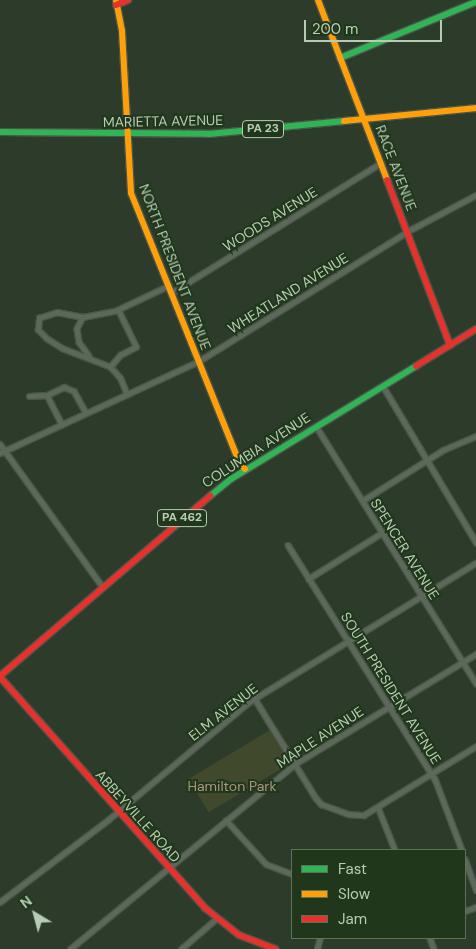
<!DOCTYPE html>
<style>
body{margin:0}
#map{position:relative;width:476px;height:949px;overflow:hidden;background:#2d3b2a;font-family:"DM Sans",sans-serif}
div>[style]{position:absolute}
.green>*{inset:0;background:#41492d;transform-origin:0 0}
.roads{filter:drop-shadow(1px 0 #4a5548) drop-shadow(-1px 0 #4a5548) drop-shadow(0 1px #4a5548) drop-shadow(0 -1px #4a5548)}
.street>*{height:4.5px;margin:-2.25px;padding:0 2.25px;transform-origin:2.25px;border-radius:2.25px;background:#5c685a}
.fast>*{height:6px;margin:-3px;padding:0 3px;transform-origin:3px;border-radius:3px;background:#30b455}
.slow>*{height:6px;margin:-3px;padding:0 3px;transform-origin:3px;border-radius:3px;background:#ff9f0a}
.jam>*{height:6px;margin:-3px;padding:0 3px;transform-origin:3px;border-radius:3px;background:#e5322d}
span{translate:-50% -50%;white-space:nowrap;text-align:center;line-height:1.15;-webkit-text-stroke:4px #20371c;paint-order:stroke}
.shield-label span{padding:1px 4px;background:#20371c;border:1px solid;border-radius:4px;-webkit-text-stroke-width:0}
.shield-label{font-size:12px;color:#b7ccb4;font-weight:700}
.street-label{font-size:14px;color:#b7ccb4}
.park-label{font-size:14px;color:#ad9680}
.legend{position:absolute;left:291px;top:849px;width:175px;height:90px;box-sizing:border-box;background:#20371c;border:1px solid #5c7359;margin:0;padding:6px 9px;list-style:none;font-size:15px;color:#b7ccb4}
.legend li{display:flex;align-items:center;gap:10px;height:25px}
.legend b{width:25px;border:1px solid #5c7359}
.north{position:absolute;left:10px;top:889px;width:50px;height:50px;-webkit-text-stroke:4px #20371c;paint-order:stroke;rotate:323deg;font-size:14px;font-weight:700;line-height:20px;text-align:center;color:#b7ccb4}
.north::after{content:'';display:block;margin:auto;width:18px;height:22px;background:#b7ccb4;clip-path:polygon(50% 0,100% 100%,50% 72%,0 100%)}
.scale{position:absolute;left:304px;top:20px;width:138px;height:22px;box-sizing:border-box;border:2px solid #b7ccb4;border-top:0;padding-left:6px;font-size:15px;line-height:18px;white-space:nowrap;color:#b7ccb4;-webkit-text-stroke:4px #20371c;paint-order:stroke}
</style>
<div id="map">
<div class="green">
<div style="left:270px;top:730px;width:39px;height:95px;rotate:59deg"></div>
</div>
<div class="roads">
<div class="street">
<div style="left:171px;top:293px;width:247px;rotate:-31.8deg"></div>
<div style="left:83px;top:317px;width:13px;rotate:117deg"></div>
<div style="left:77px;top:329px;width:13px;rotate:81deg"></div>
<div style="left:79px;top:342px;width:17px;rotate:54deg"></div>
<div style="left:110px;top:367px;width:16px;rotate:-50deg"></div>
<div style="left:120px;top:355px;width:18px;rotate:-27deg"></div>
<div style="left:136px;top:347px;width:41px;rotate:-115.9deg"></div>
<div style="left:383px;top:386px;width:182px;rotate:59.2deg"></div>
<div style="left:47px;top:395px;width:33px;rotate:63deg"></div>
<div style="left:127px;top:395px;width:18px;rotate:-112deg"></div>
<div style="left:120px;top:378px;width:15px;rotate:-132deg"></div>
<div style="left:110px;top:367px;width:50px;rotate:-159deg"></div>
<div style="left:63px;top:349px;width:19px;rotate:-148deg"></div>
<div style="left:47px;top:339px;width:13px;rotate:-135deg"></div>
<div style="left:38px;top:330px;width:12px;rotate:-85deg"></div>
<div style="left:39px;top:318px;width:19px;rotate:-18deg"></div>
<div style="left:57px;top:312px;width:26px;rotate:11deg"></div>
<div style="left:83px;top:317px;width:33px;rotate:-11deg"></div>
<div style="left:115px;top:311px;width:59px;rotate:-25.3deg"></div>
<div style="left:29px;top:396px;width:18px;rotate:-3deg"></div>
<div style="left:47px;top:395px;width:19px;rotate:-25deg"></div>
<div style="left:64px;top:387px;width:11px;rotate:22deg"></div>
<div style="left:74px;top:391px;width:25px;rotate:61deg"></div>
<div style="left:316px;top:426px;width:303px;rotate:58.1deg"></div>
<div style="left:0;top:444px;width:175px;rotate:54.3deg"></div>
<div style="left:0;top:453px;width:219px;rotate:-24.8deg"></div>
<div style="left:199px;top:361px;width:251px;rotate:-31.8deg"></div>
<div style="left:412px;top:229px;width:72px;rotate:-28deg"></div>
<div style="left:362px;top:501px;width:96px;rotate:-32.2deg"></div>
<div style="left:443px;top:450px;width:36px;rotate:-23deg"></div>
<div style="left:288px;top:545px;width:276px;rotate:57.9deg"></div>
<div style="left:435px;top:779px;width:76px;rotate:69.2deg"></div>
<div style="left:308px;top:579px;width:87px;rotate:-31.9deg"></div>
<div style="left:255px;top:699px;width:116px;rotate:58.4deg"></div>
<div style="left:316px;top:798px;width:8px;rotate:50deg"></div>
<div style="left:321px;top:804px;width:29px;rotate:20deg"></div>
<div style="left:348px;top:814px;width:16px;rotate:4deg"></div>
<div style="left:364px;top:815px;width:132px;rotate:-31.6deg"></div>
<div style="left:378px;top:807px;width:46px;rotate:68.4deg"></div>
<div style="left:226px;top:820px;width:59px;rotate:47.7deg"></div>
<div style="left:266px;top:864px;width:28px;rotate:21deg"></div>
<div style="left:465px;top:859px;width:33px;rotate:70deg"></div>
<div style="left:0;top:902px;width:136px;rotate:-37.2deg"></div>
<div style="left:108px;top:820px;width:184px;rotate:-39.9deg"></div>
<div style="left:249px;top:702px;width:266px;rotate:-31.5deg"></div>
<div style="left:465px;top:911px;width:12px;rotate:-20deg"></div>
<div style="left:430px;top:938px;width:12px;rotate:70deg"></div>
<div style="left:70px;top:949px;width:291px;rotate:-39.4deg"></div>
<div style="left:295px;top:764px;width:212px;rotate:-31.3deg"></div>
<div style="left:181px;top:949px;width:46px;rotate:-40.6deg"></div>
<div style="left:317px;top:949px;width:11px;rotate:-75deg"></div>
</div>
<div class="fast">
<div style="left:340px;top:58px;width:147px;rotate:-22.4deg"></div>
<div style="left:0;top:132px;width:209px;rotate:0.5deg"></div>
<div style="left:209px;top:134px;width:136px;rotate:-5.5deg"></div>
<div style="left:210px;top:496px;width:27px;rotate:-39deg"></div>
<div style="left:231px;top:479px;width:217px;rotate:-31.4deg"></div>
</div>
<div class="slow">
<div style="left:116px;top:0;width:32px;rotate:79deg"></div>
<div style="left:122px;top:31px;width:162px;rotate:86.8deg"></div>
<div style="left:131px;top:193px;width:292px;rotate:68.1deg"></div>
<div style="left:240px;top:464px;width:7px;rotate:45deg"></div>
<div style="left:318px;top:0;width:193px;rotate:69deg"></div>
<div style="left:344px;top:121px;width:133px;rotate:-5.6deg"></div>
</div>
<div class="jam">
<div style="left:116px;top:5px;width:13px;rotate:-23deg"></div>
<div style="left:387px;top:180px;width:177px;rotate:69.1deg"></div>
<div style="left:416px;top:366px;width:70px;rotate:-31.7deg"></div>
<div style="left:0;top:676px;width:277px;rotate:-40.6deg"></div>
<div style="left:0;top:677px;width:309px;rotate:48.4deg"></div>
<div style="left:205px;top:908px;width:43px;rotate:38.5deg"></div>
<div style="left:239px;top:935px;width:39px;rotate:21deg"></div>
</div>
</div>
<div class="shield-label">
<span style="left:263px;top:129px">PA 23</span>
<span style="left:182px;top:518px">PA 462</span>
</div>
<div class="street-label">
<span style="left:163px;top:121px;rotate:-1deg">MARIETTA AVENUE</span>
<span style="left:396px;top:168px;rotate:69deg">RACE AVENUE</span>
<span style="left:270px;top:219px;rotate:-32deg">WOODS AVENUE</span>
<span style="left:175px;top:267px;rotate:69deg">NORTH PRESIDENT AVENUE</span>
<span style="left:288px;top:293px;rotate:-32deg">WHEATLAND AVENUE</span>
<span style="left:256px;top:450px;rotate:-33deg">COLUMBIA AVENUE</span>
<span style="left:405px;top:549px;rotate:58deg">SPENCER AVENUE</span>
<span style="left:391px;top:688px;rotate:58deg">SOUTH PRESIDENT AVENUE</span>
<span style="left:223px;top:712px;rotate:-38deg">ELM AVENUE</span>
<span style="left:320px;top:737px;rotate:-33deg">MAPLE AVENUE</span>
<span style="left:138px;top:816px;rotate:48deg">ABBEYVILLE ROAD</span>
</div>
<div class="park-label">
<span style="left:232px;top:786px">Hamilton Park</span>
</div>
<ul class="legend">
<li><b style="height:6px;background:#30b455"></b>Fast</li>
<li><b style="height:6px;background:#ff9f0a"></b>Slow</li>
<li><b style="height:6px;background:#e5322d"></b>Jam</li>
</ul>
<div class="north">N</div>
<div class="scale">200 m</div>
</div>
